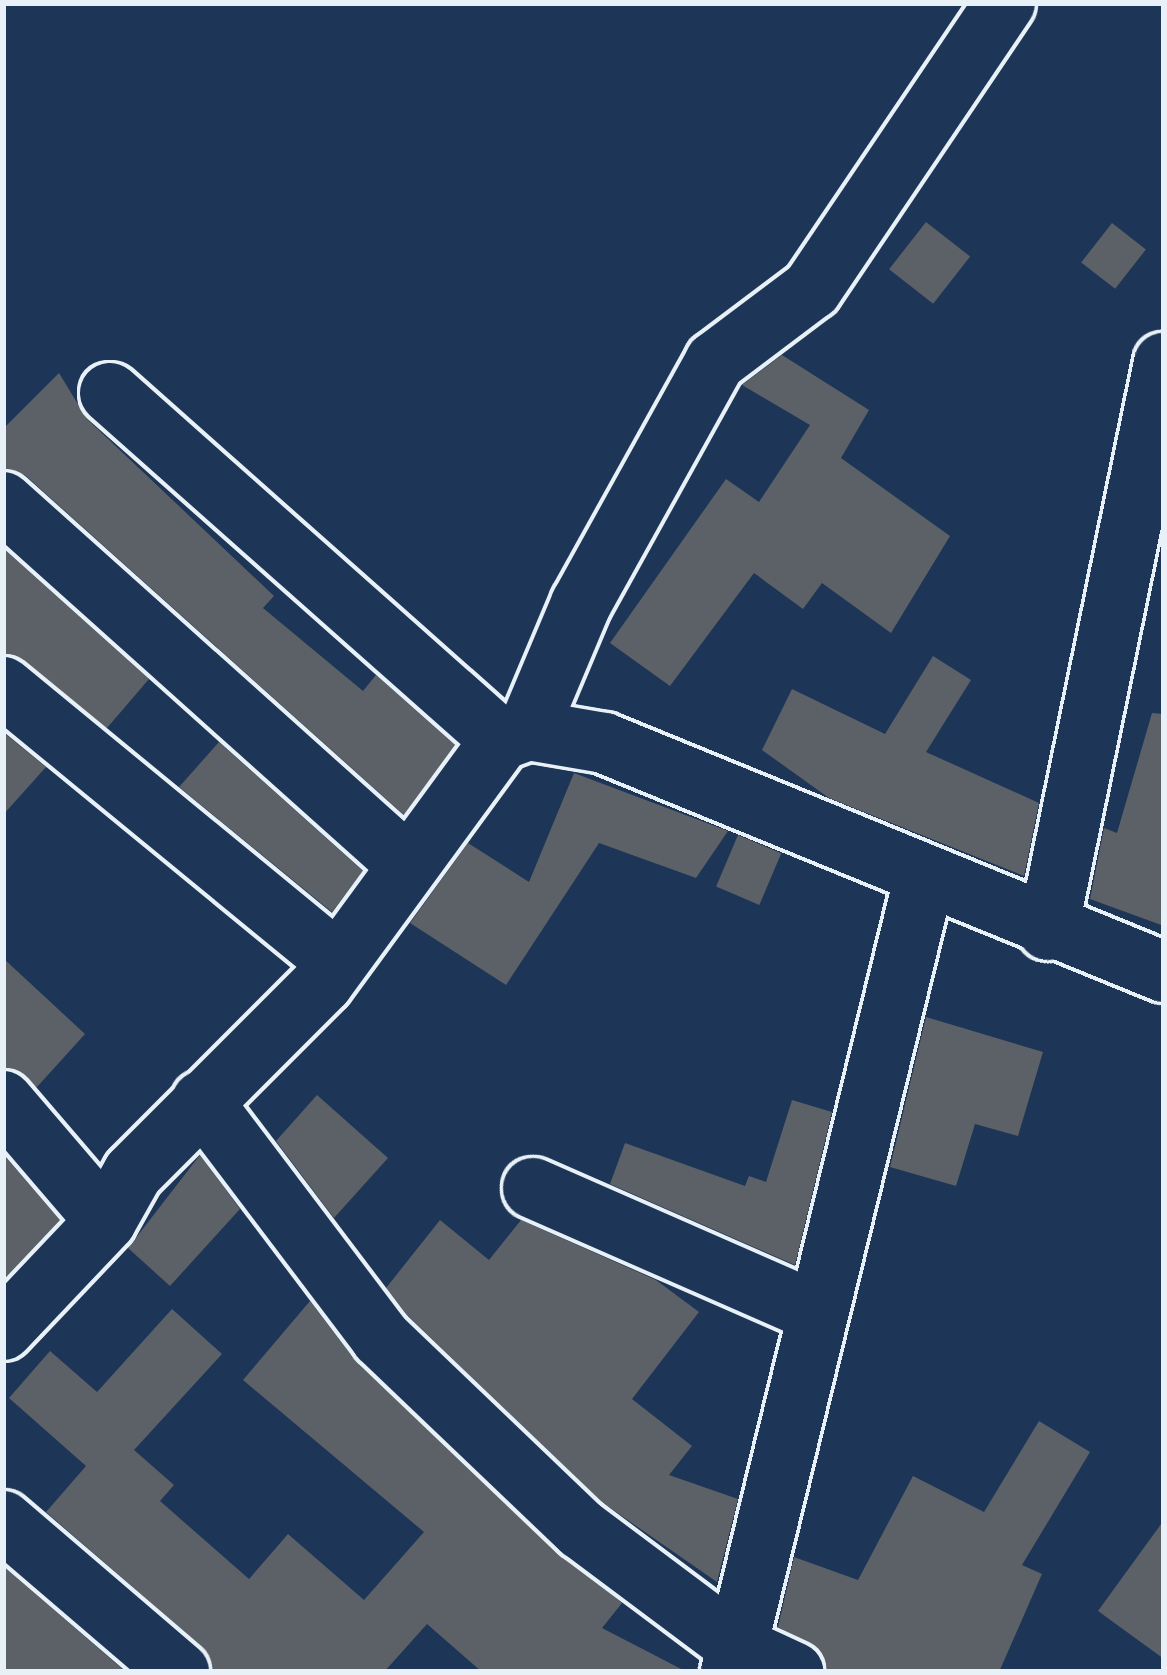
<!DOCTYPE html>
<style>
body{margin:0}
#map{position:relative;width:1167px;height:1675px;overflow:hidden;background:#1d3557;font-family:"Playpen Sans",sans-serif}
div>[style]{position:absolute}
.building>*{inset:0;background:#5c6067;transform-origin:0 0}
.roads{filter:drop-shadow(3px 0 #e8f1f8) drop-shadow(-3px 0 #e8f1f8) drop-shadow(0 3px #e8f1f8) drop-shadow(0 -3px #e8f1f8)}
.minor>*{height:60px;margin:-30px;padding:0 30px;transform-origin:30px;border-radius:30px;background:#1d3557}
span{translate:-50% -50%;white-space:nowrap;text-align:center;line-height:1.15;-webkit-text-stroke:10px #1d3557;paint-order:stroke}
.frame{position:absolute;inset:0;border:6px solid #e8f1f8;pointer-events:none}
</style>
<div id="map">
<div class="building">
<div style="left:926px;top:222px;width:56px;height:60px;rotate:38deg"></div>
<div style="left:1112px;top:223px;width:43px;height:50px;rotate:38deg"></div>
<div style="clip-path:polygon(782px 355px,869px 410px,841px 458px,950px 536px,891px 633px,822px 583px,803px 609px,754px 573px,670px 686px,610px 643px,726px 479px,759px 502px,810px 425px,742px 385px)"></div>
<div style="clip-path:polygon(59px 373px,87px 419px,274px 596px,263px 608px,363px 691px,376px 675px,455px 745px,404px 815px,26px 476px,3px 468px,3px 429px)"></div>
<div style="clip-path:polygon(3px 548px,149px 679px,107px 728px,3px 653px)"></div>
<div style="clip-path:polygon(933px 656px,971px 680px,926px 752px,1039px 803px,1024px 876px,829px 798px,762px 750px,792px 689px,885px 734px)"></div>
<div style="clip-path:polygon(1152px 713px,1164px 714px,1164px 926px,1090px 899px,1104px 828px,1117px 833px)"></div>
<div style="clip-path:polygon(3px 732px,46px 767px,3px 815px)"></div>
<div style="clip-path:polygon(219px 742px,363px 871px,332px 912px,179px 787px)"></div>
<div style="clip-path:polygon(574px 773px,728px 831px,696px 878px,599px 843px,506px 985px,410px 923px,468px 843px,529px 882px)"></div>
<div style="left:738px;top:835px;width:47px;height:56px;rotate:23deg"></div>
<div style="clip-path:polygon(3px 958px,85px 1034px,37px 1087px,3px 1067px)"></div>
<div style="clip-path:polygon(926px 1017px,1043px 1052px,1018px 1136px,975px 1124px,956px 1186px,890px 1167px)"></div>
<div style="clip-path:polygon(317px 1095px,388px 1158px,334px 1218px,276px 1141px)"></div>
<div style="clip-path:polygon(792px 1100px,832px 1112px,795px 1265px,610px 1184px,625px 1143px,745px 1186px,749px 1176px,766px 1182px)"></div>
<div style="clip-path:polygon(3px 1154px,60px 1220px,3px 1280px)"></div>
<div style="clip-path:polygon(200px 1155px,240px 1209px,170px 1286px,128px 1248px)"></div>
<div style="clip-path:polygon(440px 1220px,489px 1260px,521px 1220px,656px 1280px,699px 1312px,632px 1399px,692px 1446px,669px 1475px,738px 1499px,717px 1582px,603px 1503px,407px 1315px,386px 1288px)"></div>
<div style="clip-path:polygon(310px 1301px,357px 1363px,622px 1603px,602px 1628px,687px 1672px,482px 1672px,427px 1624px,384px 1672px,213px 1672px,201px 1646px,46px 1512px,86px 1466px,9px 1398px,50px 1351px,97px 1392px,172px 1309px,222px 1354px,134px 1450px,174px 1485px,160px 1501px,249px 1579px,288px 1534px,364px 1600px,424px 1532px,243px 1380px)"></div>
<div style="clip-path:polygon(1039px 1421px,1090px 1452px,1022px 1565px,1042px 1574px,999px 1672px,827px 1672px,820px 1651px,778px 1627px,794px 1557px,858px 1580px,913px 1476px,984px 1512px)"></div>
<div style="clip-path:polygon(1164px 1520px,1164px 1659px,1098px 1611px)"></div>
<div style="clip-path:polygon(3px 1566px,126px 1672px,3px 1672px)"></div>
</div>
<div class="roads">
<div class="minor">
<div style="left:110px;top:393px;width:523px;rotate:41.59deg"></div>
<div style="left:3px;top:502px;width:544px;rotate:41.87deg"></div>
<div style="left:3px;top:687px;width:433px;rotate:39.4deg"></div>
<div style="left:528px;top:730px;width:137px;rotate:-67.2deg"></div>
<div style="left:581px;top:604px;width:277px;rotate:-61deg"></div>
<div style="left:715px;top:362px;width:121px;rotate:-37deg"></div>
<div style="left:812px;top:289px;width:345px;rotate:-56deg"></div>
<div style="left:1048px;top:930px;width:579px;rotate:-78.44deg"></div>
<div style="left:3px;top:1101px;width:158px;rotate:49.4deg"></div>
<div style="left:202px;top:1101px;width:297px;rotate:52.9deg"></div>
<div style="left:381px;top:1338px;width:277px;rotate:43.7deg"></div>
<div style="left:581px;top:1529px;width:197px;rotate:36.8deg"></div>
<div style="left:739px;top:1647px;width:60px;rotate:24.8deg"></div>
<div style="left:533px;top:1188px;width:309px;rotate:23.7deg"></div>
<div style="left:3px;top:1330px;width:150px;rotate:-46.6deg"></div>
<div style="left:106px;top:1221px;width:55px;rotate:-60.6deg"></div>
<div style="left:133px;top:1173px;width:269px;rotate:-45deg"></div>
<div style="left:323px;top:983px;width:301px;rotate:-53.8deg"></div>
<div style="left:501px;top:740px;width:29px;rotate:-20deg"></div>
<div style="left:528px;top:730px;width:77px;rotate:9.7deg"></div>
<div style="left:604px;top:743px;width:605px;rotate:22.24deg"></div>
<div style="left:3px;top:1521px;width:232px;rotate:40.6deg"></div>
<div style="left:731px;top:1672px;width:820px;rotate:-76.32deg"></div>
</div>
</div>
<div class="frame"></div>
</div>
